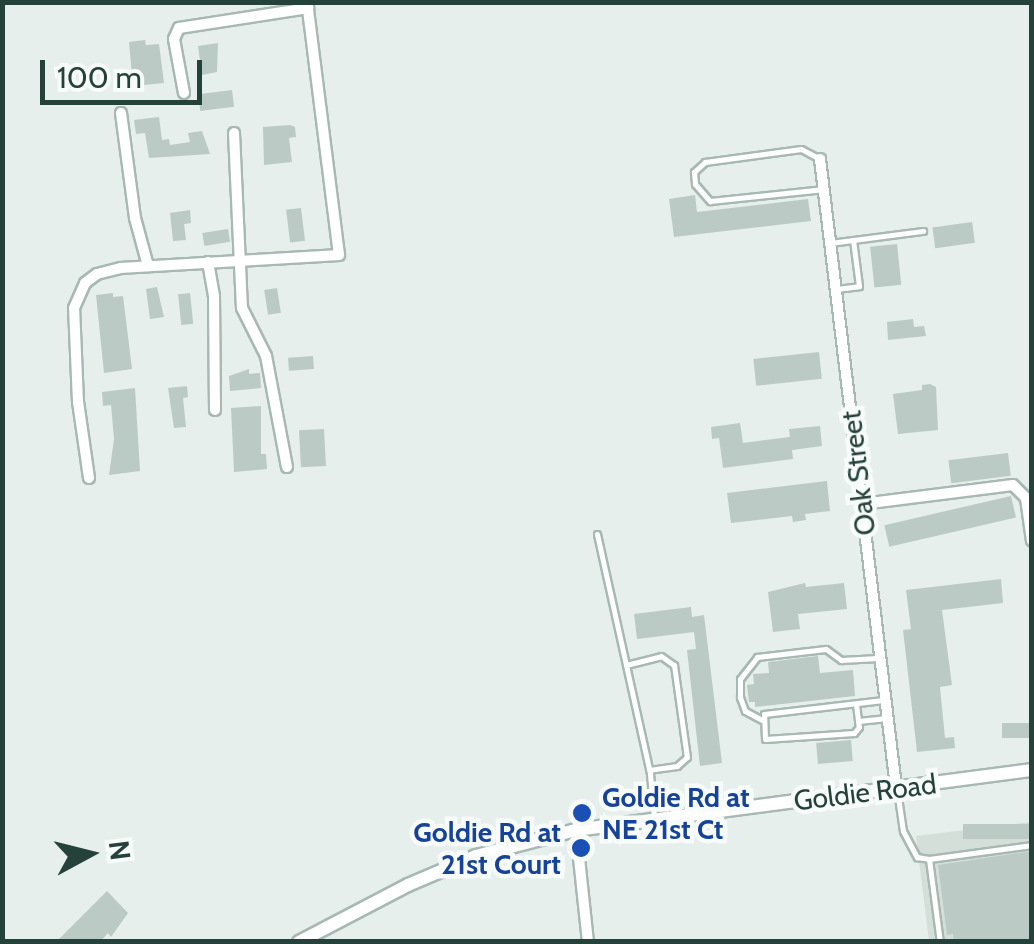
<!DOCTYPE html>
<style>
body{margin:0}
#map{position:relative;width:1034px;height:944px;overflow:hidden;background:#e6efeb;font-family:Cabin,sans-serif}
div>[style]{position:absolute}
.built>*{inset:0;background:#d4dfda}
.building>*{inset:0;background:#bbcac4;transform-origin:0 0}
.roads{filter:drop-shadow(2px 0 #a8b8b2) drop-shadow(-2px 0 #a8b8b2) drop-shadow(0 2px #a8b8b2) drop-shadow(0 -2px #a8b8b2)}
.service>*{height:5px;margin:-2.5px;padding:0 2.5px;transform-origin:2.5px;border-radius:2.5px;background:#fff}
.minor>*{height:10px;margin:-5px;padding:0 5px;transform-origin:5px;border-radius:5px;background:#fff}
.tertiary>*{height:12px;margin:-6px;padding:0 6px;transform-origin:6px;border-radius:6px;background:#fff}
.dots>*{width:28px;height:28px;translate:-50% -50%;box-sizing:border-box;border:5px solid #f7fbf9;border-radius:50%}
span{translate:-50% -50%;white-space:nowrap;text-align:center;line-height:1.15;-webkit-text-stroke:9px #f7fbf9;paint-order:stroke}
.street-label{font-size:28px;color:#24423a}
.transit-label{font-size:28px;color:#164399;font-weight:700}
.left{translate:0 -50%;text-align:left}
.right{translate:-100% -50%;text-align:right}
.frame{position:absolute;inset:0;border:5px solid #24423a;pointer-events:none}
.north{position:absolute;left:40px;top:804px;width:100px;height:100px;-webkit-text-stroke:8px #f7fbf9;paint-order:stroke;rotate:83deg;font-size:28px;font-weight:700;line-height:40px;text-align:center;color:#24423a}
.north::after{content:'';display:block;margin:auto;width:35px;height:45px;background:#24423a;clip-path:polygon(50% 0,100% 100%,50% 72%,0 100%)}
.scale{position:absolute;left:40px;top:60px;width:162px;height:45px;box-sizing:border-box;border:5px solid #24423a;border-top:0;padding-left:12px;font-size:30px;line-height:35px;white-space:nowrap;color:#24423a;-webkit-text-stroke:8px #f7fbf9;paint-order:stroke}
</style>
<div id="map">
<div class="built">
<div style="clip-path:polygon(1031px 822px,1031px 941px,929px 941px,916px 836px)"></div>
</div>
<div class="building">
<div style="clip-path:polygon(145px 40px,146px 45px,159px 44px,164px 83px,133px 86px,129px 42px)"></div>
<div style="clip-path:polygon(218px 43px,217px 72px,202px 75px,198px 46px)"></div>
<div style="left:232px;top:90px;width:17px;height:34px;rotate:83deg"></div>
<div style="clip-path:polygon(159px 117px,162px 140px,169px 139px,170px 145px,190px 142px,188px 133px,202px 131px,210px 154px,149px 158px,145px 133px,136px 134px,134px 120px)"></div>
<div style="clip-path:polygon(290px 125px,295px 127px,296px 137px,289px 138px,292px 162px,264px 165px,263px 127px)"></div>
<div style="clip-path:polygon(695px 195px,697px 212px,808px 199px,811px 221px,674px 237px,669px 199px)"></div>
<div style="left:301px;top:208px;width:33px;height:15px;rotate:83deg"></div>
<div style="clip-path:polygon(190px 210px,191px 223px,184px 224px,186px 240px,173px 241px,170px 213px)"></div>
<div style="left:972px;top:222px;width:21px;height:40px;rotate:82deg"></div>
<div style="left:228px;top:229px;width:13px;height:26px;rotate:81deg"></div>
<div style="left:897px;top:244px;width:41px;height:27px;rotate:84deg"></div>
<div style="clip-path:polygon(157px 287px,164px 317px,150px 319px,146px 289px)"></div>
<div style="left:277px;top:288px;width:25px;height:13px;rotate:81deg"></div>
<div style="clip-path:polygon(113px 293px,113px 297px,123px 296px,132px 369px,104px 373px,96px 295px)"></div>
<div style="left:190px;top:293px;width:31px;height:12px;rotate:84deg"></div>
<div style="clip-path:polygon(913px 319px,914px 327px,924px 326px,926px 336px,888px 340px,887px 322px)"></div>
<div style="left:819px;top:352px;width:27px;height:66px;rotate:84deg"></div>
<div style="left:313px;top:356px;width:13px;height:25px;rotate:86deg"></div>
<div style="clip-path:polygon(249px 369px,249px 374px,260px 373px,261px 388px,230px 391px,229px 376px)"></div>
<div style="clip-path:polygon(930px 384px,936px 387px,938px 430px,898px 434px,893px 394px,922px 390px,922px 385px)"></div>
<div style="clip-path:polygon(187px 386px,188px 397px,183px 398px,186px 427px,174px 428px,168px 388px)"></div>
<div style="clip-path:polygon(135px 388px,140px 471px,109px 475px,114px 439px,111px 405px,103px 406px,102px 392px)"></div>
<div style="clip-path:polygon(261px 406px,261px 454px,266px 454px,267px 469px,234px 472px,231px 408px)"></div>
<div style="clip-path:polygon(740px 423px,743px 443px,790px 437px,789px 429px,820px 426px,822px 446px,792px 450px,793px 459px,723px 468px,719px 438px,712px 439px,711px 427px)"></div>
<div style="left:324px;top:429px;width:37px;height:25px;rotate:87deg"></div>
<div style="left:1008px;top:453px;width:23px;height:60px;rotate:83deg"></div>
<div style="clip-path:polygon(827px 481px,830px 511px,805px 514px,806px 520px,793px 522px,792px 516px,731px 523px,727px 493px)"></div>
<div style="left:1011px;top:496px;width:22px;height:130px;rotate:77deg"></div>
<div style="clip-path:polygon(1001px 579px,1003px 603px,942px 610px,952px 685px,940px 687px,945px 738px,954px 737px,955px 748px,917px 752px,903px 630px,911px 629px,906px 590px)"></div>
<div style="clip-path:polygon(805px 583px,806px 587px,844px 583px,847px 609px,798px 614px,800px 629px,773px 632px,768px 592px)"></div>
<div style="clip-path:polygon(691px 607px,692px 617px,704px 615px,722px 763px,700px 766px,687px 650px,696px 649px,694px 632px,637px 639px,634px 614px)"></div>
<div style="clip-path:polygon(818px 656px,820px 673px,853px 670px,855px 696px,755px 707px,755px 702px,749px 702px,747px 685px,754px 684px,753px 674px,769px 673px,768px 662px)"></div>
<div style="left:1032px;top:723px;width:15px;height:30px;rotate:90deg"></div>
<div style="left:851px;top:740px;width:21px;height:35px;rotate:85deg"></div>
<div style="left:1032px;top:824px;width:15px;height:69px;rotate:90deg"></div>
<div style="clip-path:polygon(1032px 851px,1032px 942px,954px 942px,953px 934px,947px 935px,938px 865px)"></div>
<div style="clip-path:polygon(107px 891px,128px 913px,111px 937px,108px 933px,100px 942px,56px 942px)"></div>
</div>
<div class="roads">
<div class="service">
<div style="left:820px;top:159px;width:21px;rotate:-152deg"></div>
<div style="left:801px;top:149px;width:97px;rotate:172.3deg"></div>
<div style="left:705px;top:162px;width:15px;rotate:138deg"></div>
<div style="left:694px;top:172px;width:12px;rotate:85deg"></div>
<div style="left:695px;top:184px;width:23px;rotate:49deg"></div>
<div style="left:710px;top:201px;width:115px;rotate:-6deg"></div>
<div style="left:830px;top:243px;width:94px;rotate:-7.4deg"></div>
<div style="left:836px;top:289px;width:23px;rotate:-7deg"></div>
<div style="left:859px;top:286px;width:46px;rotate:-97.4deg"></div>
<div style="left:597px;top:534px;width:246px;rotate:77.5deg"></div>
<div style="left:650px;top:774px;width:43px;rotate:84.7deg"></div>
<div style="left:626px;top:665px;width:36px;rotate:-14deg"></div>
<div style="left:661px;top:656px;width:16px;rotate:35deg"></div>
<div style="left:674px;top:665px;width:93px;rotate:82deg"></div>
<div style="left:687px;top:757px;width:13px;rotate:138deg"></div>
<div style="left:677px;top:766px;width:28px;rotate:172deg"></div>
<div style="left:856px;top:704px;width:23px;rotate:83deg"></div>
<div style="left:859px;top:727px;width:8px;rotate:130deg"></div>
<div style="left:854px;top:733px;width:89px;rotate:176.1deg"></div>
<div style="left:765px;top:739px;width:25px;rotate:-92deg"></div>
<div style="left:764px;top:714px;width:120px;rotate:-6.7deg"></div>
<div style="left:762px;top:720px;width:19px;rotate:-152deg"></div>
<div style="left:745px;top:711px;width:15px;rotate:-110deg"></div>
<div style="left:740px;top:697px;width:18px;rotate:-90deg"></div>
<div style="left:740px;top:679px;width:28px;rotate:-52deg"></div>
<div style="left:757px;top:657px;width:69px;rotate:-6.6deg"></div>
<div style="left:826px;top:649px;width:19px;rotate:36deg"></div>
<div style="left:841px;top:660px;width:37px;rotate:-3deg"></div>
<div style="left:858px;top:721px;width:27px;rotate:-6deg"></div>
<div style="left:897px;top:790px;width:41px;rotate:81.7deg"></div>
<div style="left:903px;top:831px;width:30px;rotate:62deg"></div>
<div style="left:917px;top:857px;width:12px;rotate:9deg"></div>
<div style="left:929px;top:859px;width:104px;rotate:-7.7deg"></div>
<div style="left:929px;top:859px;width:84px;rotate:82.5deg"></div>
</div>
<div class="minor">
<div style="left:184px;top:93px;width:55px;rotate:-100.5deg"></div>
<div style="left:174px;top:39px;width:12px;rotate:-66deg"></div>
<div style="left:179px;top:28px;width:131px;rotate:-8.8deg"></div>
<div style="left:121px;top:113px;width:106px;rotate:82.4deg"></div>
<div style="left:135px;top:218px;width:50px;rotate:74.8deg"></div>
<div style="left:234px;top:133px;width:175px;rotate:87.4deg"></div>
<div style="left:242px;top:308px;width:54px;rotate:63.4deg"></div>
<div style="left:266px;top:356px;width:113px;rotate:79.3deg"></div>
<div style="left:820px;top:159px;width:633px;rotate:83.1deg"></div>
<div style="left:208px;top:262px;width:35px;rotate:80deg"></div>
<div style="left:214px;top:296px;width:114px;rotate:89.5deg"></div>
<div style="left:89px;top:478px;width:77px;rotate:-98.2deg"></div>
<div style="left:78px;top:402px;width:94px;rotate:-92.4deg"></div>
<div style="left:74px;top:308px;width:27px;rotate:-66deg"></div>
<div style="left:85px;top:283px;width:15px;rotate:-37deg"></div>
<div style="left:97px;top:274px;width:25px;rotate:-14deg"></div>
<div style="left:121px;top:268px;width:218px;rotate:-3.4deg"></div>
<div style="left:339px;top:255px;width:255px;rotate:-97.2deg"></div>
<div style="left:862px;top:504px;width:152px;rotate:-7.2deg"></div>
<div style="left:1013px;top:485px;width:18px;rotate:45deg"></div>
<div style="left:1026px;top:498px;width:43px;rotate:82.1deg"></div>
<div style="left:576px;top:830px;width:113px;rotate:83.9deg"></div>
</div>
<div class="tertiary">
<div style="left:299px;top:942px;width:123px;rotate:-27.6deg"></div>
<div style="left:408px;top:885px;width:74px;rotate:-23.1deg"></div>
<div style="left:476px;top:856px;width:103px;rotate:-14.6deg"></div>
<div style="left:576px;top:830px;width:460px;rotate:-7.5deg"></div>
</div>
</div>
<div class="dots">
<div style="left:582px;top:813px;background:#1a4fb4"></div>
<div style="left:581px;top:848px;background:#1a4fb4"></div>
</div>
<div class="street-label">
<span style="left:858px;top:473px;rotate:-97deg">Oak Street</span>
<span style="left:865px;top:792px;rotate:-7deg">Goldie Road</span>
</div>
<div class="transit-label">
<span class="left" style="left:602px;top:813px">Goldie Rd at<br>NE 21st Ct</span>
<span class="right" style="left:561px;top:848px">Goldie Rd at<br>21st Court</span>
</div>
<div class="frame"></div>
<div class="north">N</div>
<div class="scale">100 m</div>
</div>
